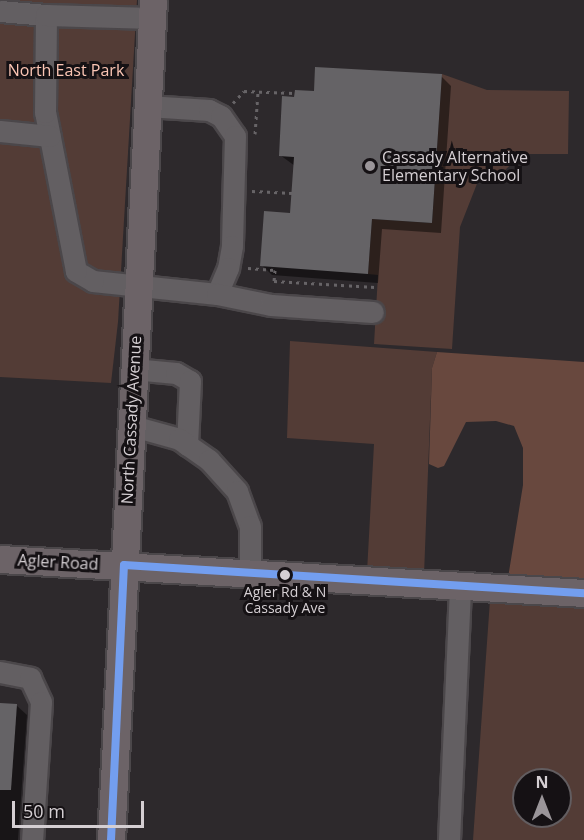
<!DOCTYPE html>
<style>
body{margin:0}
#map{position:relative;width:584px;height:840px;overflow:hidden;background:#2d292c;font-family:"Open Sans",sans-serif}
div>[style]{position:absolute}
.green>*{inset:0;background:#533c36}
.forest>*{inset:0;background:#68483e}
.shadow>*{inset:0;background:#0007}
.building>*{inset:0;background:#656366}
.path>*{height:3px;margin-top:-1.5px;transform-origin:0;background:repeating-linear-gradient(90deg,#676467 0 3px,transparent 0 7.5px)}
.roads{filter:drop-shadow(2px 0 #4b474a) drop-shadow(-2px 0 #4b474a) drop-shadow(0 2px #4b474a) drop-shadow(0 -2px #4b474a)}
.minor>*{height:21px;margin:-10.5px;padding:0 10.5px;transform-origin:10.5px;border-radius:10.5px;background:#635f62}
.major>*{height:27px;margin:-13.5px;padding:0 13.5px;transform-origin:13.5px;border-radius:13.5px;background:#6c6367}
.bus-1>*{height:8px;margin:-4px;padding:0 4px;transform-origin:4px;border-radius:4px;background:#739eef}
.dots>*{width:16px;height:16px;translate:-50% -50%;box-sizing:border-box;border:3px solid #151114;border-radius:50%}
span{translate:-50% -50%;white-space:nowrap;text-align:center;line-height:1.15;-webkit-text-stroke:6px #151114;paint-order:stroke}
.bus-label{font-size:14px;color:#d5cfd3}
.park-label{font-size:16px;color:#fbc5b4}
.poi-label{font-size:16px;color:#d5cfd3}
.left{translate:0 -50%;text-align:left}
.street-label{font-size:16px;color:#d5cfd3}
.north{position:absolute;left:512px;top:768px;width:60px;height:60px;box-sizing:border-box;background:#151114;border:2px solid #625d60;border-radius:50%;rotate:0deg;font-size:16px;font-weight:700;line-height:24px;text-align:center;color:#d5cfd3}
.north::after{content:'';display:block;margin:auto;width:21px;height:27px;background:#9a9599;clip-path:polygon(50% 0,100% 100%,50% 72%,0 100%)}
.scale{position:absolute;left:12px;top:801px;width:132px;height:27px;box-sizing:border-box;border:3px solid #d5cfd3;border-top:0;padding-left:8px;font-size:18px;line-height:21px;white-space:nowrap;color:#d5cfd3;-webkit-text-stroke:4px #151114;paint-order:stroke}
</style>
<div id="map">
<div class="green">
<div style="clip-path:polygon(0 0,137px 0,118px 322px,111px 383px,0 377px)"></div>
<div style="clip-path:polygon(442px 74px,487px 90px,569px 91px,568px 154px,522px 154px,503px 172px,482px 171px,460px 227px,452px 349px,374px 344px,378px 275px,368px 274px,372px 219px,432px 223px)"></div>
<div style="clip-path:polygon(290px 341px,437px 352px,432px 368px,424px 575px,367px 572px,374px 444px,287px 438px)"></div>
<div style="clip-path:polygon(evenodd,490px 600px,584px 606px,584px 840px,473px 840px,490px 600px,524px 780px,560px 780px,560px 816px,524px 816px,524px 780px)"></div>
</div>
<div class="forest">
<div style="clip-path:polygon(437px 352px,584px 362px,584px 582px,508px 578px,523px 485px,523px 448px,514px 426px,496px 421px,466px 422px,444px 466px,438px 468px,429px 464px,432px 368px)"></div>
</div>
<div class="shadow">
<div style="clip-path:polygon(441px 76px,451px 86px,441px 233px,382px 229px,378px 283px,272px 275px,262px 265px,292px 214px,295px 166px,280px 155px,296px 98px)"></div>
<div style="clip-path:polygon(0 704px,16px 705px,27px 715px,18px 840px,0 840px)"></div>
</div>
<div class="building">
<div style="clip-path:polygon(315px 67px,442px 74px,432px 223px,372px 219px,368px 274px,260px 266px,264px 211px,290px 213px,294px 157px,279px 156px,282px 96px,294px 97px,295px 90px,314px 91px)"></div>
<div style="clip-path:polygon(0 703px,17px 704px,11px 790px,0 790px)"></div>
</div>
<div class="path">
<div style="left:233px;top:103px;width:16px;rotate:-47deg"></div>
<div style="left:244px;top:91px;width:50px;rotate:2.3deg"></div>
<div style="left:255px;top:134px;width:42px;rotate:-85.9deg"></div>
<div style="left:252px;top:191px;width:40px;rotate:2.9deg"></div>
<div style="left:248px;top:268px;width:27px;rotate:4deg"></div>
<div style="left:275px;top:270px;width:11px;rotate:95deg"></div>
<div style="left:274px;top:281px;width:101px;rotate:3.4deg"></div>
</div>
<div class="roads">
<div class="minor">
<div style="left:0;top:11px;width:46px;rotate:5deg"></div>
<div style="left:147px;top:106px;width:62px;rotate:3.7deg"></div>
<div style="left:209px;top:110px;width:13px;rotate:27deg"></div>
<div style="left:221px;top:116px;width:24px;rotate:55deg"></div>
<div style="left:235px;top:136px;width:110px;rotate:91.6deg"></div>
<div style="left:232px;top:246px;width:22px;rotate:100deg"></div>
<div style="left:228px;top:268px;width:28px;rotate:113deg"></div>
<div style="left:217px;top:294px;width:125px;rotate:-174deg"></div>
<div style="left:93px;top:281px;width:20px;rotate:-150deg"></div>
<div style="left:76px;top:271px;width:162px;rotate:-101deg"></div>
<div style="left:45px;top:112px;width:97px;rotate:-89.4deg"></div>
<div style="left:46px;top:15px;width:106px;rotate:1.6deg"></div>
<div style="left:0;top:131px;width:50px;rotate:5.7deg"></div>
<div style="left:217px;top:294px;width:55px;rotate:11.5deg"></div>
<div style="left:271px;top:305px;width:102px;rotate:3.9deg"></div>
<div style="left:133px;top:369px;width:43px;rotate:5.3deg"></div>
<div style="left:176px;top:373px;width:16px;rotate:30deg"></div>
<div style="left:190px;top:381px;width:64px;rotate:92.7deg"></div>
<div style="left:129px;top:425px;width:52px;rotate:15.6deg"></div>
<div style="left:179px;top:439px;width:37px;rotate:35deg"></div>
<div style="left:209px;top:460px;width:42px;rotate:47.9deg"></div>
<div style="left:237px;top:491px;width:37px;rotate:70deg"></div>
<div style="left:250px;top:526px;width:47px;rotate:90deg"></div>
<div style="left:0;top:672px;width:31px;rotate:11deg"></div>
<div style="left:30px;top:678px;width:26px;rotate:65deg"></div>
<div style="left:41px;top:702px;width:138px;rotate:93.7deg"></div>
<div style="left:449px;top:840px;width:254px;rotate:-87.5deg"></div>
</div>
<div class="major">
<div style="left:0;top:559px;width:585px;rotate:3.33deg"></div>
<div style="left:111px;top:840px;width:841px;rotate:-87.14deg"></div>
</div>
</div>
<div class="bus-1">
<div style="left:124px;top:565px;width:461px;rotate:3.5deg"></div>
<div style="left:111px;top:840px;width:275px;rotate:-87.3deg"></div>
</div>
<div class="dots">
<div style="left:370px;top:166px;background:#9a9599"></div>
<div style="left:285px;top:575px;background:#d5cfd3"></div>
</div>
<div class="bus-label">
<span style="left:285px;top:600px">Agler Rd &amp; N<br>Cassady Ave</span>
</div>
<div class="park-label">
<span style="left:66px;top:70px">North East Park</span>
</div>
<div class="poi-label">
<span class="left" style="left:382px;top:166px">Cassady Alternative<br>Elementary School</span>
</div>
<div class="street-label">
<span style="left:131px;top:420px;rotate:-87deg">North Cassady Avenue</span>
<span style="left:58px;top:562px;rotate:3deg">Agler Road</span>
</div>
<div class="north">N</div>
<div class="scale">50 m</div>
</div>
